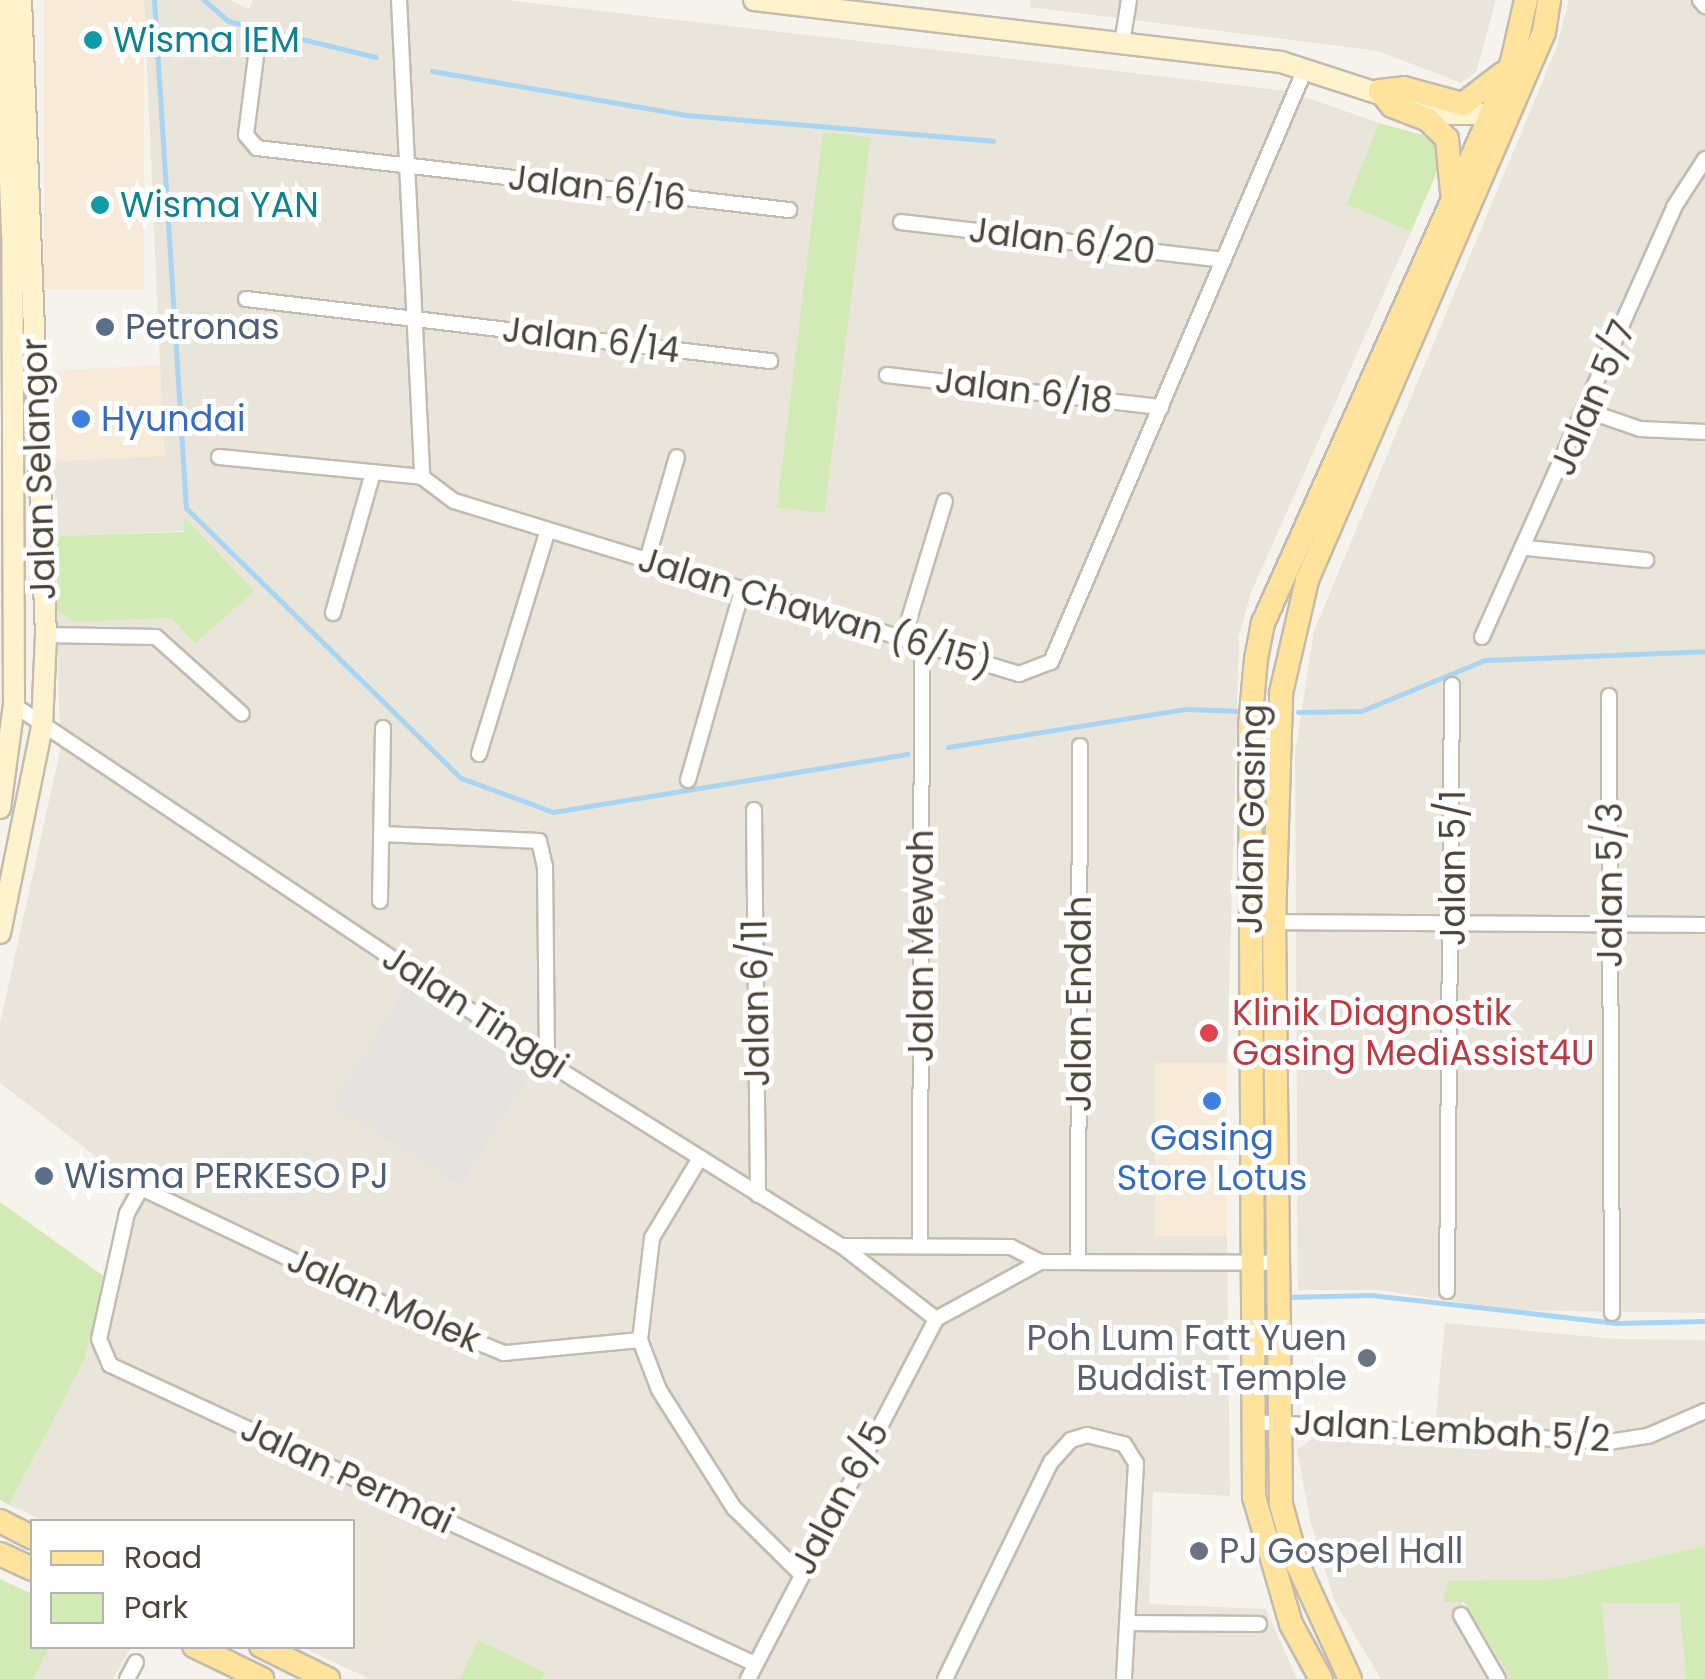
<!DOCTYPE html>
<style>
body{margin:0}
#map{position:relative;width:1705px;height:1679px;overflow:hidden;background:#f6f3ec;font-family:Poppins,sans-serif}
div>[style]{position:absolute}
.residential>*{inset:0;background:#eae5da}
.commercial>*{inset:0;background:#f7ead8;transform-origin:0 0}
.green>*{inset:0;background:#d2eab5;transform-origin:0 0}
.parking>*{inset:0;background:#e5e3e0;transform-origin:0 0}
.stream>*{height:5px;margin:-2.5px;padding:0 2.5px;transform-origin:2.5px;border-radius:2.5px;background:#a9d4f2}
.roads{filter:drop-shadow(2px 0 #c2bbae) drop-shadow(-2px 0 #c2bbae) drop-shadow(0 2px #c2bbae) drop-shadow(0 -2px #c2bbae)}
.street>*{height:14px;margin:-7px;padding:0 7px;transform-origin:7px;border-radius:7px;background:#fff}
.secondary>*{height:20px;margin:-10px;padding:0 10px;transform-origin:10px;border-radius:10px;background:#fff3cd}
.primary>*{height:22px;margin:-11px;padding:0 11px;transform-origin:11px;border-radius:11px;background:#ffe39c}
.dots>*{width:28px;height:28px;translate:-50% -50%;box-sizing:border-box;border:5px solid #fff;border-radius:50%}
span{translate:-50% -50%;white-space:nowrap;text-align:center;line-height:1.15;-webkit-text-stroke:10px #fff;paint-order:stroke}
.culture-label{font-size:35px;color:#0d838f}
.left{translate:0 -50%;text-align:left}
.street-label{font-size:35px;color:#4b4439}
.service-label{font-size:35px;color:#4e5e75}
.shop-label{font-size:35px;color:#366cbe}
.health-label{font-size:35px;color:#be3a42}
.worship-label{font-size:35px;color:#5b616d}
.right{translate:-100% -50%;text-align:right}
.legend{position:absolute;left:30px;top:1519px;width:325px;height:130px;box-sizing:border-box;background:#fff;border:2px solid #b7b4b0;margin:0;padding:12px 18px;list-style:none;font-size:30px;color:#4b4439}
.legend li{display:flex;align-items:center;gap:20px;height:50px}
.legend b{width:50px;border:2px solid #b7b4b0}
</style>
<div id="map">
<div class="residential">
<div style="clip-path:polygon(144px 0,230px 0,249px 9px,253px 0,506px 0,1288px 91px,1379px 123px,1346px 204px,1411px 232px,1250px 595px,1239px 636px,1227px 1063px,1155px 1063px,1155px 1235px,1227px 1236px,1230px 1496px,1153px 1492px,1149px 1604px,1266px 1609px,1297px 1679px,542px 1679px,545px 1674px,478px 1640px,459px 1679px,369px 1679px,302px 1647px,352px 1646px,352px 1522px,44px 1521px,9px 1505px,84px 1360px,125px 1193px,120px 1175px,0 1083px,0 1024px,60px 751px,57px 610px,76px 622px,171px 618px,195px 643px,183px 518px,184px 531px,56px 536px,54px 458px,164px 456px)"></div>
<div style="clip-path:polygon(1031px 0,1496px 0,1476px 72px,1461px 83px,1378px 51px,1030px 7px)"></div>
<div style="clip-path:polygon(1569px 0,1705px 0,1705px 1313px,1512px 1310px,1378px 1290px,1298px 1290px,1295px 753px,1314px 631px,1556px 49px)"></div>
<div style="clip-path:polygon(1445px 1323px,1616px 1339px,1705px 1340px,1705px 1546px,1559px 1579px,1448px 1581px,1511px 1679px,1381px 1679px,1335px 1602px,1311px 1524px,1297px 1450px,1314px 1437px,1433px 1446px)"></div>
<div style="clip-path:polygon(1602px 1603px,1679px 1603px,1686px 1679px,1609px 1679px)"></div>
<div style="clip-path:polygon(50px 1647px,131px 1647px,113px 1679px,33px 1679px)"></div>
</div>
<div class="commercial">
<div style="left:44px;top:0;width:100px;height:289px"></div>
<div style="left:160px;top:365px;width:91px;height:108px;rotate:87deg"></div>
<div style="left:1155px;top:1063px;width:72px;height:173px"></div>
</div>
<div class="green">
<div style="clip-path:polygon(1379px 123px,1434px 138px,1444px 156px,1411px 232px,1346px 204px)"></div>
<div style="left:823px;top:132px;width:48px;height:378px;rotate:7deg"></div>
<div style="clip-path:polygon(183px 516px,254px 591px,195px 643px,171px 618px,75px 622px,57px 610px,56px 536px,184px 532px)"></div>
<div style="clip-path:polygon(0 1202px,105px 1277px,84px 1360px,9px 1505px,0 1500px)"></div>
<div style="clip-path:polygon(1705px 1546px,1705px 1679px,1686px 1679px,1679px 1603px,1602px 1603px,1609px 1679px,1511px 1679px,1464px 1602px,1443px 1602px,1448px 1581px,1559px 1579px)"></div>
<div style="clip-path:polygon(0 1579px,32px 1594px,32px 1646px,50px 1647px,33px 1679px,0 1679px)"></div>
<div style="clip-path:polygon(478px 1640px,546px 1673px,542px 1679px,459px 1679px)"></div>
</div>
<div class="parking">
<div style="left:406px;top:987px;width:151px;height:139px;rotate:32deg"></div>
</div>
<div class="stream">
<div style="left:154px;top:0;width:509px;rotate:86.4deg"></div>
<div style="left:186px;top:508px;width:385px;rotate:44.5deg"></div>
<div style="left:461px;top:778px;width:98px;rotate:20.3deg"></div>
<div style="left:553px;top:812px;width:359px;rotate:-9.3deg"></div>
<div style="left:204px;top:0;width:32px;rotate:41deg"></div>
<div style="left:228px;top:21px;width:152px;rotate:13.7deg"></div>
<div style="left:432px;top:71px;width:258px;rotate:9.8deg"></div>
<div style="left:686px;top:115px;width:308px;rotate:4.8deg"></div>
<div style="left:1298px;top:712px;width:63px;rotate:-0.9deg"></div>
<div style="left:1361px;top:711px;width:134px;rotate:-22.4deg"></div>
<div style="left:1485px;top:660px;width:220px;rotate:-2.3deg"></div>
<div style="left:948px;top:747px;width:241px;rotate:-9.1deg"></div>
<div style="left:1186px;top:709px;width:55px;rotate:2.1deg"></div>
<div style="left:1285px;top:1297px;width:86px;rotate:-1.3deg"></div>
<div style="left:1371px;top:1295px;width:247px;rotate:6.5deg"></div>
<div style="left:1616px;top:1323px;width:89px;rotate:-1.3deg"></div>
</div>
<div class="roads">
<div class="street">
<div style="left:399px;top:0;width:478px;rotate:87.2deg"></div>
<div style="left:422px;top:477px;width:40px;rotate:37deg"></div>
<div style="left:454px;top:501px;width:591px;rotate:17.02deg"></div>
<div style="left:1019px;top:674px;width:34px;rotate:-21deg"></div>
<div style="left:1051px;top:662px;width:647px;rotate:-66.8deg"></div>
<div style="left:1700px;top:0;width:8px;rotate:50deg"></div>
<div style="left:258px;top:41px;width:95px;rotate:97.3deg"></div>
<div style="left:246px;top:135px;width:17px;rotate:50deg"></div>
<div style="left:257px;top:148px;width:536px;rotate:6.65deg"></div>
<div style="left:1122px;top:43px;width:44px;rotate:-80.8deg"></div>
<div style="left:901px;top:222px;width:325px;rotate:6.7deg"></div>
<div style="left:246px;top:299px;width:528px;rotate:6.75deg"></div>
<div style="left:887px;top:375px;width:276px;rotate:6.7deg"></div>
<div style="left:1588px;top:411px;width:55px;rotate:19.1deg"></div>
<div style="left:1640px;top:429px;width:65px;rotate:2.6deg"></div>
<div style="left:219px;top:457px;width:204px;rotate:5.6deg"></div>
<div style="left:1527px;top:548px;width:120px;rotate:5.8deg"></div>
<div style="left:647px;top:560px;width:107px;rotate:-73.8deg"></div>
<div style="left:333px;top:613px;width:146px;rotate:-74.1deg"></div>
<div style="left:46px;top:635px;width:110px;rotate:1deg"></div>
<div style="left:156px;top:637px;width:115px;rotate:41.8deg"></div>
<div style="left:1482px;top:637px;width:471px;rotate:-65.9deg"></div>
<div style="left:1674px;top:207px;width:57px;rotate:-57.1deg"></div>
<div style="left:903px;top:639px;width:144px;rotate:-73.1deg"></div>
<div style="left:1609px;top:696px;width:617px;rotate:89.72deg"></div>
<div style="left:14px;top:705px;width:642px;rotate:33.81deg"></div>
<div style="left:547px;top:1062px;width:348px;rotate:32deg"></div>
<div style="left:842px;top:1246px;width:119px;rotate:37.8deg"></div>
<div style="left:479px;top:754px;width:234px;rotate:-72.9deg"></div>
<div style="left:688px;top:780px;width:198px;rotate:-74.1deg"></div>
<div style="left:754px;top:810px;width:385px;rotate:89.4deg"></div>
<div style="left:381px;top:834px;width:158px;rotate:2.5deg"></div>
<div style="left:539px;top:841px;width:26px;rotate:77deg"></div>
<div style="left:545px;top:866px;width:196px;rotate:89.4deg"></div>
<div style="left:380px;top:901px;width:173px;rotate:-89deg"></div>
<div style="left:1266px;top:922px;width:439px;rotate:0.4deg"></div>
<div style="left:700px;top:1158px;width:93px;rotate:121deg"></div>
<div style="left:652px;top:1238px;width:103px;rotate:96.7deg"></div>
<div style="left:640px;top:1340px;width:53px;rotate:69.2deg"></div>
<div style="left:659px;top:1390px;width:140px;rotate:57.6deg"></div>
<div style="left:734px;top:1508px;width:93px;rotate:44.6deg"></div>
<div style="left:843px;top:1246px;width:168px;rotate:0.3deg"></div>
<div style="left:1011px;top:1247px;width:33px;rotate:27deg"></div>
<div style="left:920px;top:1246px;width:601px;rotate:-89.81deg"></div>
<div style="left:1078px;top:1262px;width:516px;rotate:-89.78deg"></div>
<div style="left:1447px;top:1291px;width:606px;rotate:-89.53deg"></div>
<div style="left:936px;top:1319px;width:119px;rotate:-28.7deg"></div>
<div style="left:1040px;top:1262px;width:236px;rotate:0.2deg"></div>
<div style="left:640px;top:1340px;width:137px;rotate:174.5deg"></div>
<div style="left:504px;top:1353px;width:115px;rotate:-158.1deg"></div>
<div style="left:397px;top:1310px;width:284px;rotate:-154.5deg"></div>
<div style="left:141px;top:1188px;width:29px;rotate:119deg"></div>
<div style="left:127px;top:1213px;width:129px;rotate:102.5deg"></div>
<div style="left:99px;top:1339px;width:28px;rotate:67deg"></div>
<div style="left:110px;top:1365px;width:711px;rotate:24.87deg"></div>
<div style="left:1252px;top:1422px;width:358px;rotate:3.2deg"></div>
<div style="left:1609px;top:1442px;width:39px;rotate:-9deg"></div>
<div style="left:1648px;top:1436px;width:62px;rotate:-23.7deg"></div>
<div style="left:1461px;top:1615px;width:74px;rotate:60deg"></div>
<div style="left:1131px;top:1623px;width:128px;rotate:0.4deg"></div>
<div style="left:127px;top:1679px;width:19px;rotate:-62deg"></div>
<div style="left:748px;top:1679px;width:406px;rotate:-62.4deg"></div>
<div style="left:945px;top:1679px;width:242px;rotate:-64deg"></div>
<div style="left:1051px;top:1462px;width:30px;rotate:-48deg"></div>
<div style="left:1071px;top:1440px;width:17px;rotate:-17deg"></div>
<div style="left:1087px;top:1435px;width:38px;rotate:14deg"></div>
<div style="left:1124px;top:1444px;width:22px;rotate:58deg"></div>
<div style="left:1136px;top:1463px;width:216px;rotate:93.2deg"></div>
</div>
<div class="secondary">
<div style="left:754px;top:0;width:531px;rotate:6.71deg"></div>
<div style="left:1281px;top:62px;width:169px;rotate:17.9deg"></div>
<div style="left:1442px;top:114px;width:59px"></div>
<div style="left:0;top:808px;width:104px;rotate:-82.3deg"></div>
<div style="left:14px;top:705px;width:472px;rotate:-90.2deg"></div>
<div style="left:12px;top:233px;width:233px;rotate:-92.2deg"></div>
<div style="left:0;top:933px;width:211px;rotate:-78.5deg"></div>
<div style="left:42px;top:726px;width:91px;rotate:-87.5deg"></div>
<div style="left:46px;top:635px;width:635px;rotate:-92.25deg"></div>
</div>
<div class="primary">
<div style="left:1380px;top:91px;width:24px;rotate:-7deg"></div>
<div style="left:1404px;top:88px;width:61px;rotate:15.2deg"></div>
<div style="left:1463px;top:104px;width:49px;rotate:-37.6deg"></div>
<div style="left:1380px;top:91px;width:19px;rotate:51deg"></div>
<div style="left:1392px;top:106px;width:39px;rotate:21deg"></div>
<div style="left:1428px;top:120px;width:27px;rotate:45deg"></div>
<div style="left:1447px;top:139px;width:53px;rotate:84.6deg"></div>
<div style="left:0;top:1521px;width:36px;rotate:27deg"></div>
<div style="left:0;top:1554px;width:35px;rotate:25deg"></div>
<div style="left:194px;top:1646px;width:76px;rotate:25.9deg"></div>
<div style="left:261px;top:1646px;width:75px;rotate:26.2deg"></div>
<div style="left:1321px;top:1679px;width:63px;rotate:-118.6deg"></div>
<div style="left:1291px;top:1624px;width:132px;rotate:-106.2deg"></div>
<div style="left:1254px;top:1497px;width:772px;rotate:-90.3deg"></div>
<div style="left:1250px;top:725px;width:66px;rotate:-84.8deg"></div>
<div style="left:1256px;top:659px;width:37px;rotate:-79deg"></div>
<div style="left:1263px;top:623px;width:552px;rotate:-65.85deg"></div>
<div style="left:1489px;top:119px;width:61px;rotate:-68deg"></div>
<div style="left:1512px;top:62px;width:64px;rotate:-77.3deg"></div>
<div style="left:1350px;top:1679px;width:128px;rotate:-114.6deg"></div>
<div style="left:1297px;top:1563px;width:61px;rotate:-105.2deg"></div>
<div style="left:1281px;top:1504px;width:582px;rotate:-90.69deg"></div>
<div style="left:1274px;top:922px;width:229px;rotate:-88.2deg"></div>
<div style="left:1281px;top:693px;width:116px;rotate:-77deg"></div>
<div style="left:1307px;top:580px;width:597px;rotate:-66.61deg"></div>
<div style="left:1544px;top:32px;width:32px;rotate:-81deg"></div>
</div>
</div>
<div class="dots">
<div style="left:93px;top:40px;background:#0f9aa8"></div>
<div style="left:100px;top:205px;background:#0f9aa8"></div>
<div style="left:105px;top:327px;background:#5c6f8a"></div>
<div style="left:81px;top:419px;background:#3f7fe0"></div>
<div style="left:1209px;top:1033px;background:#e0444e"></div>
<div style="left:1212px;top:1101px;background:#3f7fe0"></div>
<div style="left:44px;top:1176px;background:#5c6f8a"></div>
<div style="left:1367px;top:1358px;background:#6b7280"></div>
<div style="left:1199px;top:1551px;background:#6b7280"></div>
</div>
<div class="culture-label">
<span class="left" style="left:113px;top:40px">Wisma IEM</span>
<span class="left" style="left:120px;top:205px">Wisma YAN</span>
</div>
<div class="street-label">
<span style="left:597px;top:188px;rotate:7deg">Jalan 6/16</span>
<span style="left:1062px;top:241px;rotate:7deg">Jalan 6/20</span>
<span style="left:591px;top:340px;rotate:7deg">Jalan 6/14</span>
<span style="left:1024px;top:391px;rotate:7deg">Jalan 6/18</span>
<span style="left:1593px;top:398px;rotate:-67deg">Jalan 5/7</span>
<span style="left:39px;top:469px;rotate:-92deg">Jalan Selangor</span>
<span style="left:815px;top:612px;rotate:17deg">Jalan Chawan (6/15)</span>
<span style="left:1252px;top:819px;rotate:-89deg">Jalan Gasing</span>
<span style="left:1453px;top:868px;rotate:-90deg">Jalan 5/1</span>
<span style="left:1610px;top:885px;rotate:-90deg">Jalan 5/3</span>
<span style="left:921px;top:946px;rotate:-90deg">Jalan Mewah</span>
<span style="left:756px;top:1003px;rotate:-91deg">Jalan 6/11</span>
<span style="left:1079px;top:1004px;rotate:-90deg">Jalan Endah</span>
<span style="left:475px;top:1012px;rotate:33deg">Jalan Tinggi</span>
<span style="left:384px;top:1300px;rotate:24deg">Jalan Molek</span>
<span style="left:1452px;top:1431px;rotate:3deg">Jalan Lembah 5/2</span>
<span style="left:347px;top:1475px;rotate:25deg">Jalan Permai</span>
<span style="left:840px;top:1498px;rotate:-62deg">Jalan 6/5</span>
</div>
<div class="service-label">
<span class="left" style="left:125px;top:327px">Petronas</span>
<span class="left" style="left:64px;top:1176px">Wisma PERKESO PJ</span>
</div>
<div class="shop-label">
<span class="left" style="left:101px;top:419px">Hyundai</span>
<span style="left:1212px;top:1158px">Gasing<br>Store Lotus</span>
</div>
<div class="health-label">
<span class="left" style="left:1232px;top:1033px">Klinik Diagnostik<br>Gasing MediAssist4U</span>
</div>
<div class="worship-label">
<span class="right" style="left:1347px;top:1358px">Poh Lum Fatt Yuen<br>Buddist Temple</span>
<span class="left" style="left:1219px;top:1551px">PJ Gospel Hall</span>
</div>
<ul class="legend">
<li><b style="height:12px;background:#ffe39c"></b>Road</li>
<li><b style="height:28px;background:#d2eab5"></b>Park</li>
</ul>
</div>
